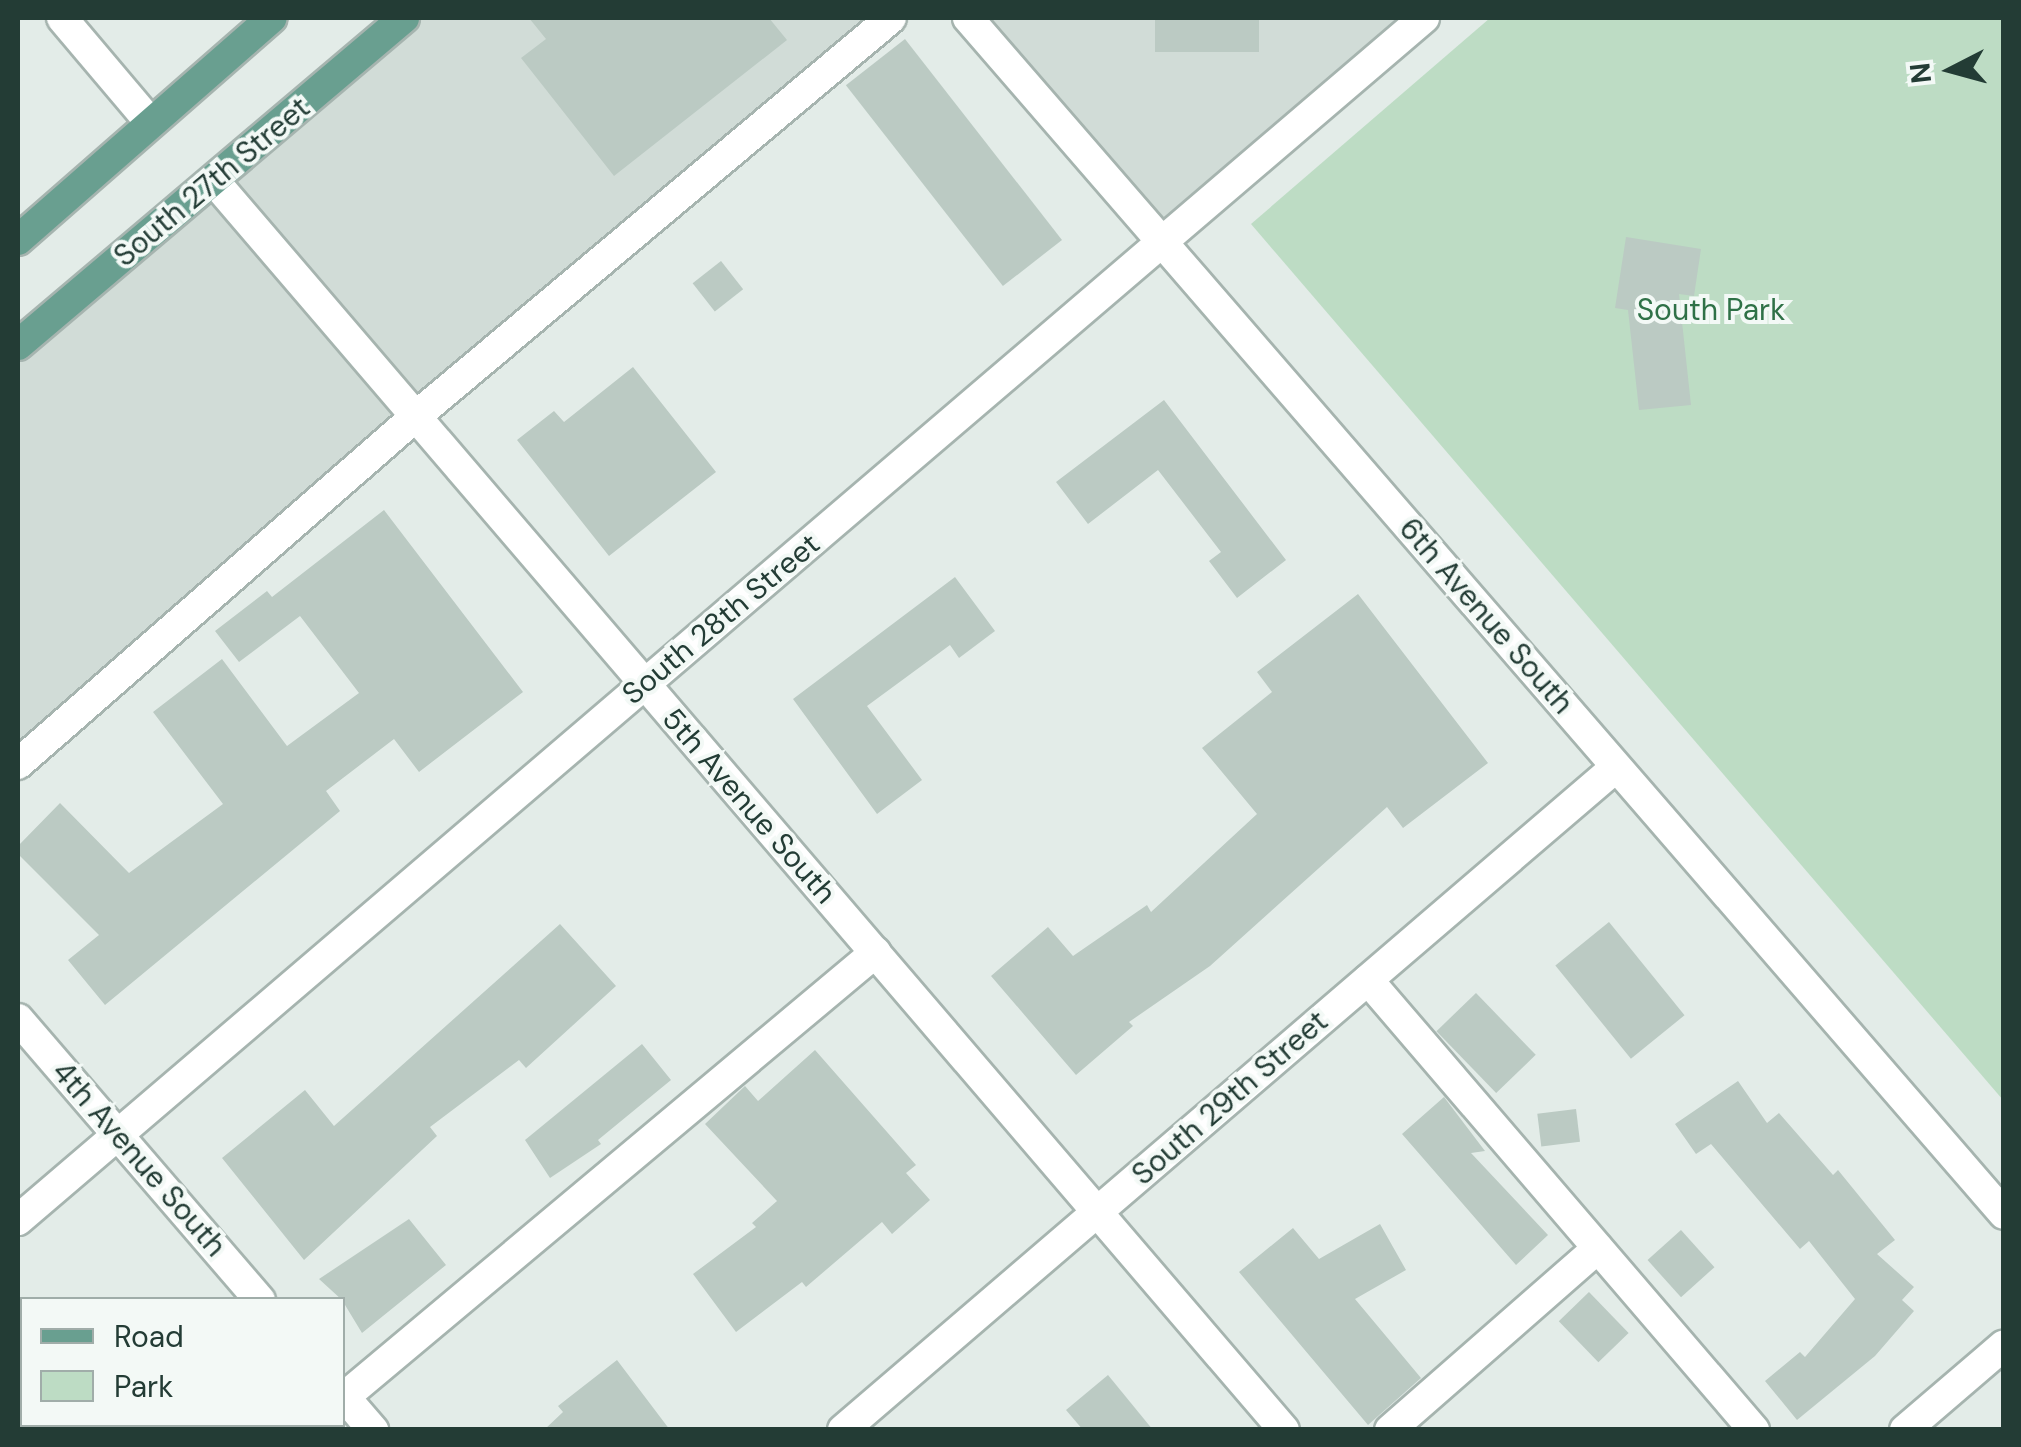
<!DOCTYPE html>
<style>
body{margin:0}
#map{position:relative;width:2021px;height:1447px;overflow:hidden;background:#e3ece8;font-family:"DM Sans",sans-serif}
div>[style]{position:absolute}
.built>*{inset:0;background:#d1dcd7}
.green>*{inset:0;background:#bddcc4}
.building>*{inset:0;background:#bbcac3;transform-origin:0 0}
.roads{filter:drop-shadow(2px 0 #a6b4af) drop-shadow(-2px 0 #a6b4af) drop-shadow(0 2px #a6b4af) drop-shadow(0 -2px #a6b4af)}
.minor>*{height:30px;margin:-15px;padding:0 15px;transform-origin:15px;border-radius:15px;background:#fff}
.major>*{height:30px;margin:-15px;padding:0 15px;transform-origin:15px;border-radius:15px;background:#699f90}
span{translate:-50% -50%;white-space:nowrap;text-align:center;line-height:1.15;-webkit-text-stroke:8px #f3f9f6;paint-order:stroke}
.street-label{font-size:30px;color:#233c35}
.park-label{font-size:30px;color:#2f7147}
.frame{position:absolute;inset:0;border:20px solid #233c35;pointer-events:none}
.legend{position:absolute;left:20px;top:1297px;width:325px;height:130px;box-sizing:border-box;background:#f3f9f6;border:2px solid #a0ada9;margin:0;padding:12px 18px;list-style:none;font-size:30px;color:#233c35}
.legend li{display:flex;align-items:center;gap:20px;height:50px}
.legend b{width:50px;border:2px solid #a0ada9}
.north{position:absolute;left:1901px;top:20px;width:100px;height:100px;-webkit-text-stroke:8px #f3f9f6;paint-order:stroke;rotate:264deg;font-size:28px;font-weight:700;line-height:40px;text-align:center;color:#233c35}
.north::after{content:'';display:block;margin:auto;width:35px;height:45px;background:#233c35;clip-path:polygon(50% 0,100% 100%,50% 72%,0 100%)}
</style>
<div id="map">
<div class="built">
<div style="clip-path:polygon(387px 18px,892px 18px,18px 766px,18px 335px)"></div>
<div style="clip-path:polygon(968px 18px,1424px 18px,1162px 242px)"></div>
</div>
<div class="green">
<div style="clip-path:polygon(1490px 18px,2003px 18px,2003px 1100px,1251px 224px)"></div>
</div>
<div class="building">
<div style="clip-path:polygon(529px 18px,769px 18px,787px 40px,614px 176px,521px 58px,546px 39px)"></div>
<div style="left:1155px;top:18px;width:104px;height:34px"></div>
<div style="left:905px;top:39px;width:255px;height:75px;rotate:52deg"></div>
<div style="clip-path:polygon(1626px 237px,1701px 249px,1694px 296px,1679px 294px,1691px 405px,1639px 410px,1628px 310px,1615px 308px)"></div>
<div style="left:721px;top:261px;width:36px;height:36px;rotate:52deg"></div>
<div style="clip-path:polygon(633px 367px,716px 472px,609px 556px,517px 440px,554px 411px,564px 422px)"></div>
<div style="clip-path:polygon(1164px 400px,1286px 560px,1237px 598px,1209px 561px,1221px 552px,1158px 470px,1088px 524px,1056px 482px)"></div>
<div style="clip-path:polygon(384px 510px,523px 692px,419px 772px,394px 739px,326px 791px,340px 811px,105px 1005px,68px 960px,99px 935px,18px 854px,18px 846px,60px 803px,129px 873px,223px 804px,153px 712px,222px 659px,287px 746px,359px 693px,300px 616px,239px 662px,215px 631px,267px 591px,272px 597px)"></div>
<div style="clip-path:polygon(955px 577px,995px 631px,959px 658px,950px 645px,867px 706px,922px 780px,877px 814px,793px 699px)"></div>
<div style="clip-path:polygon(1358px 594px,1488px 763px,1403px 828px,1387px 807px,1210px 966px,1129px 1022px,1133px 1026px,1076px 1075px,991px 976px,1048px 927px,1073px 956px,1147px 905px,1151px 912px,1257px 814px,1202px 748px,1272px 692px,1257px 672px)"></div>
<div style="left:1609px;top:922px;width:120px;height:69px;rotate:51deg"></div>
<div style="clip-path:polygon(560px 924px,616px 986px,526px 1068px,519px 1060px,430px 1127px,437px 1136px,304px 1260px,222px 1158px,305px 1090px,334px 1126px)"></div>
<div style="left:1476px;top:993px;width:86px;height:55px;rotate:46deg"></div>
<div style="clip-path:polygon(642px 1044px,671px 1080px,598px 1140px,601px 1144px,550px 1178px,525px 1140px)"></div>
<div style="clip-path:polygon(815px 1050px,916px 1165px,906px 1173px,930px 1200px,892px 1234px,882px 1222px,806px 1287px,802px 1282px,736px 1332px,693px 1274px,756px 1227px,752px 1223px,777px 1201px,705px 1124px,745px 1086px,758px 1101px)"></div>
<div style="clip-path:polygon(1738px 1081px,1767px 1123px,1779px 1113px,1833px 1175px,1838px 1170px,1895px 1240px,1877px 1254px,1914px 1287px,1902px 1300px,1914px 1311px,1875px 1356px,1797px 1420px,1765px 1381px,1800px 1352px,1805px 1357px,1855px 1299px,1809px 1241px,1800px 1249px,1711px 1144px,1696px 1154px,1675px 1124px)"></div>
<div style="clip-path:polygon(1444px 1097px,1485px 1151px,1471px 1153px,1548px 1235px,1516px 1265px,1402px 1134px)"></div>
<div style="left:1576px;top:1109px;width:33px;height:39px;rotate:83deg"></div>
<div style="clip-path:polygon(409px 1219px,446px 1265px,362px 1333px,342px 1300px,319px 1279px)"></div>
<div style="clip-path:polygon(1380px 1224px,1406px 1270px,1355px 1299px,1421px 1378px,1368px 1425px,1239px 1272px,1293px 1228px,1319px 1259px)"></div>
<div style="left:1681px;top:1230px;width:50px;height:45px;rotate:48deg"></div>
<div style="left:1589px;top:1292px;width:57px;height:42px;rotate:46deg"></div>
<div style="clip-path:polygon(617px 1360px,670px 1430px,544px 1430px,563px 1412px,558px 1406px)"></div>
<div style="clip-path:polygon(1108px 1375px,1153px 1430px,1083px 1430px,1066px 1410px)"></div>
</div>
<div class="roads">
<div class="minor">
<div style="left:62px;top:18px;width:136px;rotate:49.8deg"></div>
<div style="left:968px;top:18px;width:1582px;rotate:49.1deg"></div>
<div style="left:215px;top:182px;width:1643px;rotate:49.42deg"></div>
<div style="left:18px;top:764px;width:527px;rotate:-41.16deg"></div>
<div style="left:415px;top:417px;width:621px;rotate:-39.97deg"></div>
<div style="left:1368px;top:980px;width:593px;rotate:49.38deg"></div>
<div style="left:18px;top:1019px;width:371px;rotate:49.3deg"></div>
<div style="left:18px;top:1220px;width:1850px;rotate:-40.53deg"></div>
<div style="left:342px;top:1394px;width:48px;rotate:49.3deg"></div>
<div style="left:342px;top:1399px;width:696px;rotate:-39.93deg"></div>
<div style="left:307px;top:1430px;width:8px;rotate:-45deg"></div>
<div style="left:843px;top:1430px;width:1018px;rotate:-40.62deg"></div>
<div style="left:1390px;top:1430px;width:276px;rotate:-41.2deg"></div>
<div style="left:1905px;top:1430px;width:130px;rotate:-40.6deg"></div>
</div>
<div class="major">
<div style="left:18px;top:240px;width:337px;rotate:-41.2deg"></div>
<div style="left:18px;top:345px;width:506px;rotate:-40.27deg"></div>
</div>
</div>
<div class="street-label">
<span style="left:212px;top:182px;rotate:-40deg">South 27th Street</span>
<span style="left:1486px;top:616px;rotate:49deg">6th Avenue South</span>
<span style="left:721px;top:619px;rotate:-40deg">South 28th Street</span>
<span style="left:749px;top:806px;rotate:49deg">5th Avenue South</span>
<span style="left:1230px;top:1098px;rotate:-41deg">South 29th Street</span>
<span style="left:139px;top:1159px;rotate:49deg">4th Avenue South</span>
</div>
<div class="park-label">
<span style="left:1711px;top:310px">South Park</span>
</div>
<div class="frame"></div>
<ul class="legend">
<li><b style="height:12px;background:#699f90"></b>Road</li>
<li><b style="height:28px;background:#bddcc4"></b>Park</li>
</ul>
<div class="north">N</div>
</div>
